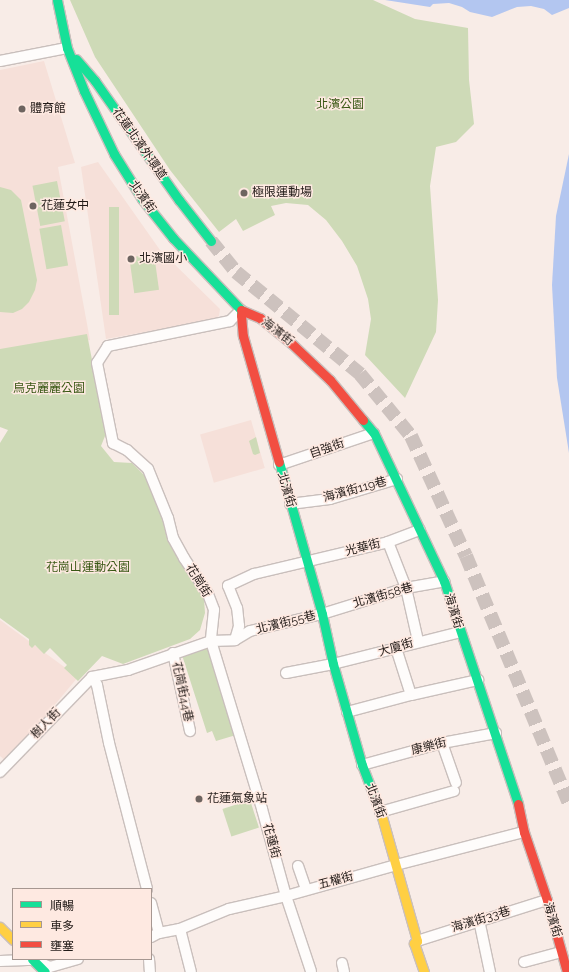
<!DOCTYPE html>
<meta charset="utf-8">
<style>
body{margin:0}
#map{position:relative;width:569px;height:972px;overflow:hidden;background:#f8ece7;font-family:Raleway,"Noto Sans TC",sans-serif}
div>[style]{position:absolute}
.built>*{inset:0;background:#f6e0d9;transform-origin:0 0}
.green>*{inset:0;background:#cedab7;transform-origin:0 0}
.water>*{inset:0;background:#b3c6f0}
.secondary-tunnel>*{height:14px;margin-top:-7px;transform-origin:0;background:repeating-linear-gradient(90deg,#cdc2be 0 14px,transparent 0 21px)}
.roads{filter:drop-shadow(1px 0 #c9bfbc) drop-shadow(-1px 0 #c9bfbc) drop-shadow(0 1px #c9bfbc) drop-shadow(0 -1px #c9bfbc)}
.street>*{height:10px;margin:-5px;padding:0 5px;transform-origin:5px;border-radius:5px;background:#fefcfb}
.fast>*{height:9px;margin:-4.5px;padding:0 4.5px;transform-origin:4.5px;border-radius:4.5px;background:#16e098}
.slow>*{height:9px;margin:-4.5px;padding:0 4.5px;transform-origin:4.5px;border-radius:4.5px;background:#ffcf43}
.jam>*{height:9px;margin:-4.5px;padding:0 4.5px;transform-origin:4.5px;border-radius:4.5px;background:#f24e42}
.dots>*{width:11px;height:11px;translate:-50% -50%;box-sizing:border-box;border:2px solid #fee9e1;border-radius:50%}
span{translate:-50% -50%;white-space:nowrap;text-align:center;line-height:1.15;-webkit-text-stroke:3px #fee9e1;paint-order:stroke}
.park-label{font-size:12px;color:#385713}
.poi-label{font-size:12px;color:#221b18}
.left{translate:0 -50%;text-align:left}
.street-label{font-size:12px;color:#221b18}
.legend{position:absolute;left:12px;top:888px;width:140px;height:72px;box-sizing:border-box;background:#fee9e1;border:1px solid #a69791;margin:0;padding:5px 7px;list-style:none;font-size:12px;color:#221b18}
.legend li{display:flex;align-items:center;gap:8px;height:20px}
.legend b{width:20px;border:1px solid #a69791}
</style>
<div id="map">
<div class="built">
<div style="clip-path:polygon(44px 61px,75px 163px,58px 167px,90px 340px,0 356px,0 70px)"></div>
<div style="clip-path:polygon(98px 162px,160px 250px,220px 309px,219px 316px,212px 320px,106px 339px,81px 167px)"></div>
<div style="left:251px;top:420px;width:50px;height:53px;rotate:74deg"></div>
<div style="clip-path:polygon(0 620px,78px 677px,7px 762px,0 756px)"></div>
</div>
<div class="green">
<div style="clip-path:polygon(70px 0,373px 0,415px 19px,468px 28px,469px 80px,474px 124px,456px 142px,436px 147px,430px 186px,438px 300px,436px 332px,405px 398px,365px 355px,371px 319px,368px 299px,357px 266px,342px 241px,326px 220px,308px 205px,286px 203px,271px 206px,275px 215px,243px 231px,236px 219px,219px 232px,170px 170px,95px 57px)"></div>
<div style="left:57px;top:181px;width:41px;height:25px;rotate:79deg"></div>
<div style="clip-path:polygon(0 187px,11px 190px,21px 200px,37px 280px,35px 290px,29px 302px,22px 309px,13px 313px,0 312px)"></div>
<div style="left:109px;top:207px;width:10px;height:108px"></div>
<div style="left:61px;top:225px;width:41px;height:22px;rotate:80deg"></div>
<div style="left:154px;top:254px;width:36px;height:25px;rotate:82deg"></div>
<div style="clip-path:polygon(87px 334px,105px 427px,105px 436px,101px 446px,114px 462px,132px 463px,149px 480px,181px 563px,204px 599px,205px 613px,200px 630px,190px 639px,123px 664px,102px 656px,78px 681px,64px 668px,67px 665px,50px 648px,44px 654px,35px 645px,32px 648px,29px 645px,29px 639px,0 618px,0 443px,8px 430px,0 427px,0 349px)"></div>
<div style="clip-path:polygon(256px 437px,260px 453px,255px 455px,253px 454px,249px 441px)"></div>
<div style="clip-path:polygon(208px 646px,236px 735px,216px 741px,212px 731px,207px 733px,182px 655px)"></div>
<div style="left:250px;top:800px;width:29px;height:29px;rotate:72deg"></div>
</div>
<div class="water">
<div style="clip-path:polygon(385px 0,569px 0,569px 8px,552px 15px,544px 9px,531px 6px,517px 7px,492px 17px,470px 12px,462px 7px,449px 3px,433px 4px,430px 7px)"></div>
<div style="clip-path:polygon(569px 154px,569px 453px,557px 378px,552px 285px,556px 216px)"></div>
</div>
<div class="secondary-tunnel">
<div style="left:211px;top:241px;width:40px;rotate:51deg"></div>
<div style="left:236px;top:272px;width:161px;rotate:39.4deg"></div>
<div style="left:360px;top:374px;width:80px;rotate:50.6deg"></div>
<div style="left:411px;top:436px;width:132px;rotate:65.4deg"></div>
<div style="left:466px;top:556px;width:269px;rotate:67.4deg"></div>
</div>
<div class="roads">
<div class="street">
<div style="left:0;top:61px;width:68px;rotate:-11deg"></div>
<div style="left:241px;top:310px;width:16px;rotate:135deg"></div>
<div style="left:230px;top:321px;width:125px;rotate:168.4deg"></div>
<div style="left:108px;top:346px;width:20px;rotate:123deg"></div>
<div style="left:97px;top:363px;width:82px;rotate:78.7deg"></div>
<div style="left:113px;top:443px;width:16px;rotate:27deg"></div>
<div style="left:127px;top:450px;width:28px;rotate:42deg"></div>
<div style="left:148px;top:469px;width:53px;rotate:67.8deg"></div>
<div style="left:168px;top:518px;width:21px;rotate:76deg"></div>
<div style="left:173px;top:538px;width:23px;rotate:61deg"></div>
<div style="left:184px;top:558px;width:43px;rotate:56.3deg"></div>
<div style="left:208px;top:594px;width:17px;rotate:69deg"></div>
<div style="left:214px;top:610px;width:31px;rotate:96deg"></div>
<div style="left:211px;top:641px;width:176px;rotate:73.1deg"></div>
<div style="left:262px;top:809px;width:90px;rotate:74.6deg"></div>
<div style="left:286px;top:896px;width:79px;rotate:71.6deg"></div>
<div style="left:279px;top:465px;width:100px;rotate:-18.6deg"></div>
<div style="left:290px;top:504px;width:40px;rotate:-7.1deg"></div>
<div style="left:330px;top:499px;width:70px;rotate:-16.6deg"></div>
<div style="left:388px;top:542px;width:49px;rotate:68.6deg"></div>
<div style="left:406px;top:588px;width:54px;rotate:77.2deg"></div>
<div style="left:235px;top:640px;width:15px;rotate:-74deg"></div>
<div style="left:239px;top:626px;width:18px;rotate:-96deg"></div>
<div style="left:237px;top:608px;width:24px;rotate:-112deg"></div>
<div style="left:228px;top:586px;width:29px;rotate:-25deg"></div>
<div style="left:254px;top:574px;width:138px;rotate:-13.4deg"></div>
<div style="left:388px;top:542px;width:34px;rotate:-21deg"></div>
<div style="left:396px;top:648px;width:49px;rotate:72.3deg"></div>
<div style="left:173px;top:653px;width:80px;rotate:77.7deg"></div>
<div style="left:286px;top:673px;width:48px;rotate:-10.8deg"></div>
<div style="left:333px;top:664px;width:131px;rotate:-14.1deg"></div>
<div style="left:92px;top:677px;width:37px;rotate:-11deg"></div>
<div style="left:128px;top:670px;width:88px;rotate:-19.3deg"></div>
<div style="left:211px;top:641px;width:24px;rotate:-2deg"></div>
<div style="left:235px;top:640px;width:17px;rotate:-31deg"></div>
<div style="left:250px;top:631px;width:74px;rotate:-13.3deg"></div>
<div style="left:322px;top:614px;width:88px;rotate:-17.2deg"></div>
<div style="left:406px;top:588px;width:39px;rotate:-10deg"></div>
<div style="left:92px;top:677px;width:9px;rotate:58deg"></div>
<div style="left:97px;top:685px;width:59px;rotate:78.3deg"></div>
<div style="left:109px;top:743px;width:151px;rotate:75.4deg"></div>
<div style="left:347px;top:712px;width:66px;rotate:-14.9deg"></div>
<div style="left:411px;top:695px;width:69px;rotate:-12.6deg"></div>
<div style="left:442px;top:743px;width:42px;rotate:70.7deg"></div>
<div style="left:362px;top:765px;width:83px;rotate:-15.4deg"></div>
<div style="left:442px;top:743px;width:55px;rotate:-10.5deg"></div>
<div style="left:0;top:772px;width:132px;rotate:-45.9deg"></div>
<div style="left:380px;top:812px;width:77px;rotate:-15.8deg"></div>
<div style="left:298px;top:866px;width:24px;rotate:71deg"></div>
<div style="left:151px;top:903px;width:31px;rotate:75deg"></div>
<div style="left:479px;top:920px;width:53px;rotate:78.1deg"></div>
<div style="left:180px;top:929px;width:44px;rotate:75.7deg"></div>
<div style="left:151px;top:937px;width:9px;rotate:-27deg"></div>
<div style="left:159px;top:933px;width:21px;rotate:-11deg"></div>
<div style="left:180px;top:929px;width:53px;rotate:-22.2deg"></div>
<div style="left:229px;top:909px;width:58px;rotate:-12.8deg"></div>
<div style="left:286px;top:896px;width:114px;rotate:-15.7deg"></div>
<div style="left:396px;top:865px;width:132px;rotate:-14.5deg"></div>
<div style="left:417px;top:941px;width:136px;rotate:-17.5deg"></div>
<div style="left:149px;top:959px;width:13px;rotate:86deg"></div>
<div style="left:0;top:961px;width:34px;rotate:-2deg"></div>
<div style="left:34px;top:960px;width:17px;rotate:24deg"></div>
<div style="left:50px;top:967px;width:29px;rotate:-16deg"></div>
<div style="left:524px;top:962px;width:38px;rotate:-15deg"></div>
<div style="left:342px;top:963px;width:9px;rotate:77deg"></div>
</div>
<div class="fast">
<div style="left:57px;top:0;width:49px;rotate:78.2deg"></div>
<div style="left:67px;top:48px;width:46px;rotate:68.4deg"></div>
<div style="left:84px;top:91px;width:70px;rotate:64.5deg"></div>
<div style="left:114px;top:154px;width:53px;rotate:58.1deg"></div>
<div style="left:142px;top:199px;width:50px;rotate:51.5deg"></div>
<div style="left:173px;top:238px;width:99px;rotate:46.6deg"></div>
<div style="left:241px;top:310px;width:5px;rotate:90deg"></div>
<div style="left:76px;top:59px;width:29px;rotate:49deg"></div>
<div style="left:95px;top:81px;width:146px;rotate:54.8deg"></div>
<div style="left:179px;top:200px;width:52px;rotate:52deg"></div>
<div style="left:363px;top:420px;width:17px;rotate:50deg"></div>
<div style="left:374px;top:433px;width:164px;rotate:64.7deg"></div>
<div style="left:444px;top:581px;width:235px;rotate:71.6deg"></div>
<div style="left:279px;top:462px;width:158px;rotate:74.2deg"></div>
<div style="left:322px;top:614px;width:51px;rotate:77.6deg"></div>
<div style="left:333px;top:664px;width:105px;rotate:74deg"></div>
<div style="left:362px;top:765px;width:56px;rotate:69deg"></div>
<div style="left:32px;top:959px;width:18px;rotate:45deg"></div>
</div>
<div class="slow">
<div style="left:382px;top:817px;width:129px;rotate:74.2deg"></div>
<div style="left:417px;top:941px;width:4px;rotate:146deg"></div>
<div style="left:414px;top:943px;width:31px;rotate:71deg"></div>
<div style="left:0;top:927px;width:18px;rotate:45deg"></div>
</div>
<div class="jam">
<div style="left:241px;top:310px;width:21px;rotate:23deg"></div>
<div style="left:260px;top:318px;width:40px;rotate:39deg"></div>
<div style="left:291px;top:343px;width:54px;rotate:43.5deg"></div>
<div style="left:330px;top:380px;width:52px;rotate:50.5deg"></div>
<div style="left:241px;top:315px;width:21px;rotate:85deg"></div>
<div style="left:243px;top:336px;width:131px;rotate:74.1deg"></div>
<div style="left:518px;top:804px;width:29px;rotate:78deg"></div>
<div style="left:524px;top:832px;width:72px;rotate:71.3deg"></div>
<div style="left:547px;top:900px;width:75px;rotate:74.5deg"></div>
</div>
</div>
<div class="dots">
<div style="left:22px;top:109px;background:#6d6460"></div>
<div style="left:244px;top:193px;background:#6d6460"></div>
<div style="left:33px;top:206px;background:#6d6460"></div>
<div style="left:131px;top:259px;background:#6d6460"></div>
<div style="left:199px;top:799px;background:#6d6460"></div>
</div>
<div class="park-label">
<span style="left:340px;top:105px">北濱公園</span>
<span style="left:49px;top:389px">烏克麗麗公園</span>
<span style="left:88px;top:568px">花崗山運動公園</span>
</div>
<div class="poi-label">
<span class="left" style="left:30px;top:109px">體育館</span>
<span class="left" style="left:252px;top:193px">極限運動場</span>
<span class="left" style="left:41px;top:206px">花蓮女中</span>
<span class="left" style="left:139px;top:259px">北濱國小</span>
<span class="left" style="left:207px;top:799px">花蓮氣象站</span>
</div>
<div class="street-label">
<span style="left:139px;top:144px;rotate:55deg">花蓮北濱外環道</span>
<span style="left:142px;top:197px;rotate:55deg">北濱街</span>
<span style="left:277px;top:332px;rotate:38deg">海濱街</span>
<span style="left:327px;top:449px;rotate:-19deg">自強街</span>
<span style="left:286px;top:490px;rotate:74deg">北濱街</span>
<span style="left:355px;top:490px;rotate:-15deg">海濱街119巷</span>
<span style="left:363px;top:548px;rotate:-14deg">光華街</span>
<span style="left:198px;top:581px;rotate:58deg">花崗街</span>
<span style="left:383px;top:596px;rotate:-16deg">北濱街58巷</span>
<span style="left:453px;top:611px;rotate:73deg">海濱街</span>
<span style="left:286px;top:623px;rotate:-14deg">北濱街55巷</span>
<span style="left:396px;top:648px;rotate:-16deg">大廈街</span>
<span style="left:182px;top:692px;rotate:78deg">花崗街44巷</span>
<span style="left:46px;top:724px;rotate:-46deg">樹人街</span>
<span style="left:429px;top:747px;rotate:-14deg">康樂街</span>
<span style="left:375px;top:801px;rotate:69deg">北濱街</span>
<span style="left:271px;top:841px;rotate:75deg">花蓮街</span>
<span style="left:336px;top:881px;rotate:-15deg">五權街</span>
<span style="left:481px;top:920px;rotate:-17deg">海濱街33巷</span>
<span style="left:552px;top:920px;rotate:74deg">海濱街</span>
</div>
<ul class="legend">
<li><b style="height:5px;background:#16e098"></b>順暢</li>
<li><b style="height:5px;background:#ffcf43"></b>車多</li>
<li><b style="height:5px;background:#f24e42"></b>壅塞</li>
</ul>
</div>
